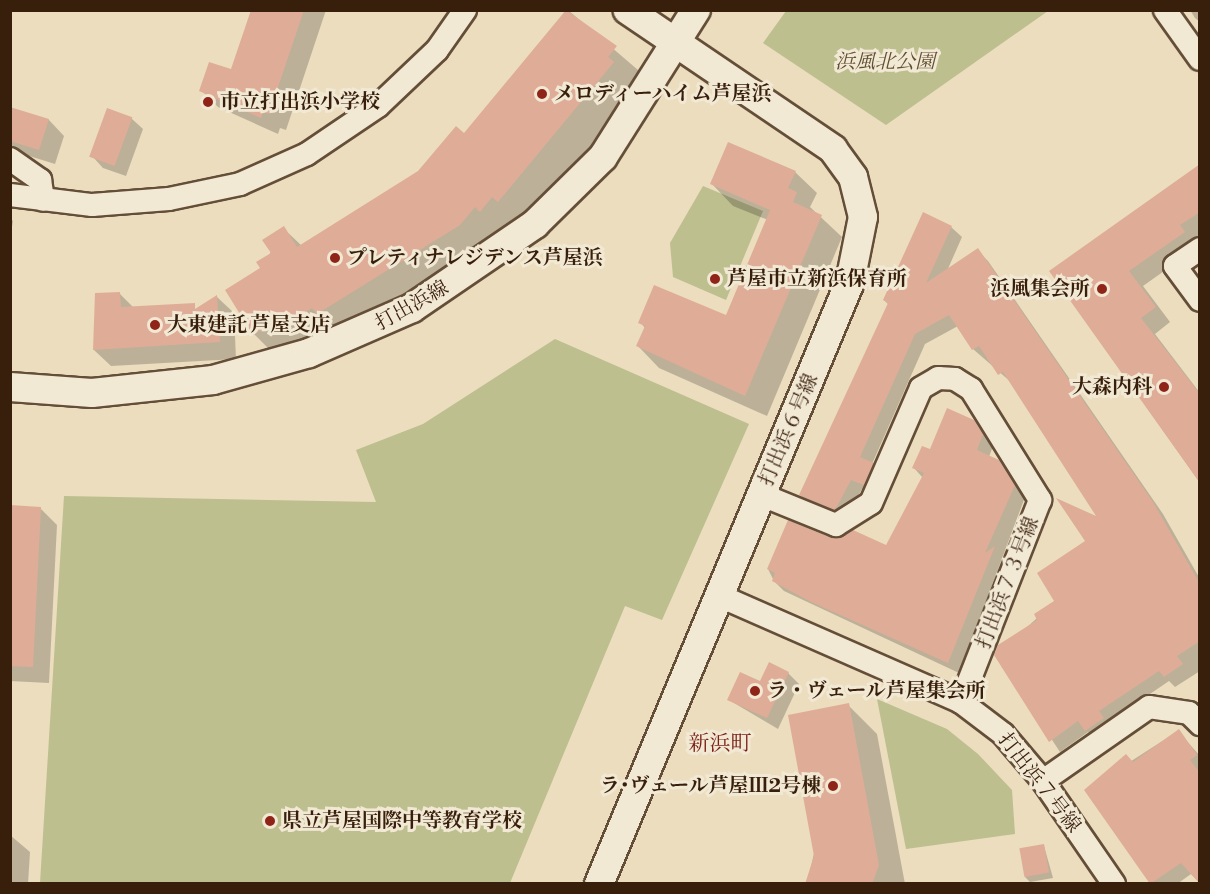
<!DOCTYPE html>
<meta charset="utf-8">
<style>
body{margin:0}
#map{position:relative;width:1210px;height:894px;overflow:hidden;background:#ebddbe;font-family:"Libre Bodoni","Noto Serif JP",serif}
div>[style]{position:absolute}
.green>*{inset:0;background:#bdbf8e}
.shadow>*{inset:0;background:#0003}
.building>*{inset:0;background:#dfad97;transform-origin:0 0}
.roads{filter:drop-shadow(2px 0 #654e38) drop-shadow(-2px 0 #654e38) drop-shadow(0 2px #654e38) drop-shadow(0 -2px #654e38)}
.minor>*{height:22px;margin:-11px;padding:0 11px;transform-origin:11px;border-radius:11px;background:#f2e9d5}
.tertiary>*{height:28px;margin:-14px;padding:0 14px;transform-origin:14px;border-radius:14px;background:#f2e9d5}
.dots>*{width:16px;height:16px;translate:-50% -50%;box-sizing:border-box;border:3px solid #f2e9d5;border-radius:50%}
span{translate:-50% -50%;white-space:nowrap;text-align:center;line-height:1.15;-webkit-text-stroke:6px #f2e9d5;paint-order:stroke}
.park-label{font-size:20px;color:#604f33;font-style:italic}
.poi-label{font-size:20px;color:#381f0c;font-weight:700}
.left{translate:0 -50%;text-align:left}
.right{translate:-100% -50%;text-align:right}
.street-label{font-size:20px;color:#381f0c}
.neighbourhood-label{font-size:21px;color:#7a1f14}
.frame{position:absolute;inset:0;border:12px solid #381f0c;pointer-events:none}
</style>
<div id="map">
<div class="green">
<div style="clip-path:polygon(786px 11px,786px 10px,1048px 11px,886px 125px,763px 43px)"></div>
<div style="clip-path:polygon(703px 186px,763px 211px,726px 300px,673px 277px,670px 243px)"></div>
<div style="clip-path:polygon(555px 339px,749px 424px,662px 620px,625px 606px,510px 883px,40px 883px,64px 496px,376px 502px,356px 450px,423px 424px)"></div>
<div style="clip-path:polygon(877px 699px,947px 729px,978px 754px,1012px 790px,1015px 834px,906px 849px)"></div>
</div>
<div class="shadow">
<div style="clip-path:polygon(252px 10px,326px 10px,286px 130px,280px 128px,278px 134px,218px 107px,201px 90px,232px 71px)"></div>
<div style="clip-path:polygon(568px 10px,645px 76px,642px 92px,527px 230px,283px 363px,254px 334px,262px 269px,283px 228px,302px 246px,419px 172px,465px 135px)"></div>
<div style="clip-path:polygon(1190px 10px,1200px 10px,1200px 22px,1195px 18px)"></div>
<div style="clip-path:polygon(10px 108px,49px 120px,64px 136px,55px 164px,10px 150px)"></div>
<div style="clip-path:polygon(131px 118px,143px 129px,126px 176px,103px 168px,92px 156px)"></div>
<div style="clip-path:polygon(1200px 166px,1200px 237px,1193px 240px,1198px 247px,1143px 286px,1170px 322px,1155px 334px,1200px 393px,1200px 483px,1051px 272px)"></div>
<div style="clip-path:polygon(795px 172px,817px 193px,810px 207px,842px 237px,767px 416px,659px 368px,638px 346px,645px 328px,640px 322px,727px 317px,768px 220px,733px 206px,712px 184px)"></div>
<div style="clip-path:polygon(10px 218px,13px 221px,10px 238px)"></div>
<div style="clip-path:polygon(951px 227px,962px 237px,947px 271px,977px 250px,988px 261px,1163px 514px,1200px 579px,1200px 671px,1175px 687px,1169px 681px,1109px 722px,1097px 740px,1088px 732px,1060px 752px,996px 655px,1056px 601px,1100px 519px,1012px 383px,973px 349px,958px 326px,925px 344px,872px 464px,883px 475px,875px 495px,862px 489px,845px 519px,811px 506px,800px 495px,889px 305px,884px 300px)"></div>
<div style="clip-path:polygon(119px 293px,134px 308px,198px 309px,217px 297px,234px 313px,236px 359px,111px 366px,94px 350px)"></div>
<div style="clip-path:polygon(973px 421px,993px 446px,989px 457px,1010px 473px,1025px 497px,959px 673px,784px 591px,774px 581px,768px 569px,789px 522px,837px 540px,887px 547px,923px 478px,914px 468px)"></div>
<div style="clip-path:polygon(10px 507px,40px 508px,57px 525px,49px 683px,10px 681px)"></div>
<div style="clip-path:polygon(788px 673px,799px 684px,778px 729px,729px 700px)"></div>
<div style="clip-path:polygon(848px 705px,877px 734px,905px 884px,807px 884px)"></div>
<div style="clip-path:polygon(1178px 731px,1200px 756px,1200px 883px,1191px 874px,1177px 884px,1152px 884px,1086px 790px)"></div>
<div style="clip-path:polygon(10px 835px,30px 852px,28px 884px,10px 884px)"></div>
<div style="clip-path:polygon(1044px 846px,1053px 878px,1030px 882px,1025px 877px)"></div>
</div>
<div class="building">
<div style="clip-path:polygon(251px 10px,304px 10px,269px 114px,263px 112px,261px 118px,199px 91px,209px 62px,231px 69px)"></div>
<div style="clip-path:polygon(566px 10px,617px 46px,608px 57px,614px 62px,498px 202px,492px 197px,480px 212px,475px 207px,460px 225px,317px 314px,312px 308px,290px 322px,286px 315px,253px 335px,225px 290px,260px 268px,256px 262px,271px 253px,262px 240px,284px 226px,297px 247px,418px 171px,456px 126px,464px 133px)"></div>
<div style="clip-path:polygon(10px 107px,49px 119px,39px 150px,10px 141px)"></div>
<div style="left:107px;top:108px;width:27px;height:52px;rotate:20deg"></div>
<div style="clip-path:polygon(728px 142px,796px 171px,788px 188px,797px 192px,793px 202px,822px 215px,745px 396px,636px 346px,645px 326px,638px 323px,654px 285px,726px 315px,770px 210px,710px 184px)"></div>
<div style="clip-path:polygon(1200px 164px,1200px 212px,1180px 225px,1185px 232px,1129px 271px,1156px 307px,1141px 318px,1200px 394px,1200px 483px,1049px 271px)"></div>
<div style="clip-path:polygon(923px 212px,952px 226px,926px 283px,978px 248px,1153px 502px,1200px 584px,1200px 641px,1177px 656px,1183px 664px,1164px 677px,1159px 671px,1099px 711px,1104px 718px,1085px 731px,1078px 721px,1049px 742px,994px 655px,998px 645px,1037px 620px,1034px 614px,1054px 601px,1037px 573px,1085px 541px,1056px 498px,1096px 516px,1003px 372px,998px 375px,979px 346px,972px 350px,949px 315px,915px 334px,860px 457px,874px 463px,864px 485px,851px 480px,835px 510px,799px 495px,888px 303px,883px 300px)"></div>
<div style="clip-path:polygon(120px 292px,121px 307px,195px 303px,195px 309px,217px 295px,220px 342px,93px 350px,95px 293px)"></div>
<div style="clip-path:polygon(947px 408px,974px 420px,983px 434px,977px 450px,999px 460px,1015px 485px,985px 553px,995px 546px,948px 663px,811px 602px,772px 581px,775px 573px,767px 569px,788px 520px,831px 538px,853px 530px,886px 545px,924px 473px,912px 468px,922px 446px,930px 449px)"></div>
<div style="clip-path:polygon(10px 505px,41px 507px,33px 667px,10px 666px)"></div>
<div style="clip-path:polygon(769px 662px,789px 672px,767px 718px,727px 700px,740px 672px,760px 681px)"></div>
<div style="clip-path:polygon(849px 703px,879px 865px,872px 884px,805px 884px,814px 856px,788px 715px)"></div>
<div style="clip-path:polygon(1179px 729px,1197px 755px,1190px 760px,1200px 773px,1200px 884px,1181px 863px,1150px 884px,1084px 790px,1126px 754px,1133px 762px)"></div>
<div style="left:1044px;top:844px;width:29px;height:25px;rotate:80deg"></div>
</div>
<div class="roads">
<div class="minor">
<div style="left:1165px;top:10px;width:60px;rotate:54.5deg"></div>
<div style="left:10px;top:159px;width:37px;rotate:35deg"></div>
<div style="left:40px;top:180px;width:20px;rotate:81deg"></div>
<div style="left:10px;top:195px;width:83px;rotate:7deg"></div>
<div style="left:92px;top:205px;width:77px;rotate:-4.5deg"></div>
<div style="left:169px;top:199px;width:73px;rotate:-11.9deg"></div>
<div style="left:240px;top:184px;width:73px;rotate:-24.1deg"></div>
<div style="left:307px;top:154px;width:86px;rotate:-34.1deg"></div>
<div style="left:378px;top:106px;width:81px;rotate:-43.5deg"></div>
<div style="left:437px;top:50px;width:49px;rotate:-55deg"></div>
<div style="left:1200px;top:249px;width:30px;rotate:146deg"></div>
<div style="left:1175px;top:266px;width:42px;rotate:53.7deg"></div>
<div style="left:762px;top:495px;width:80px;rotate:22.1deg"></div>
<div style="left:836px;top:525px;width:41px;rotate:-32.2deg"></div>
<div style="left:871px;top:503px;width:125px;rotate:-66.5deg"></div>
<div style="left:921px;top:388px;width:20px;rotate:-30deg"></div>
<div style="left:938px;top:378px;width:17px;rotate:3deg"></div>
<div style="left:955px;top:379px;width:19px;rotate:32deg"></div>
<div style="left:971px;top:389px;width:131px;rotate:58.1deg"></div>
<div style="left:1040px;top:500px;width:217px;rotate:111.4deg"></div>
<div style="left:720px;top:596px;width:263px;rotate:23.7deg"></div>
<div style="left:961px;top:702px;width:53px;rotate:37.3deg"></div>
<div style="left:1003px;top:734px;width:62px;rotate:49.6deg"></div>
<div style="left:1043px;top:781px;width:125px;rotate:55.4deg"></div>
<div style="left:1043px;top:781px;width:129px;rotate:-34.9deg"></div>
<div style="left:1149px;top:707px;width:40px;rotate:8.5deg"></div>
<div style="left:1189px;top:713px;width:16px;rotate:45deg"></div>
</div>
<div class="tertiary">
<div style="left:10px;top:387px;width:82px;rotate:4.2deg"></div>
<div style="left:92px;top:393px;width:122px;rotate:-6.1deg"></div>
<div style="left:213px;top:380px;width:100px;rotate:-15.7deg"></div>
<div style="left:309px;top:353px;width:112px;rotate:-23.6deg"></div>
<div style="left:412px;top:308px;width:149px;rotate:-34.3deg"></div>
<div style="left:535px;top:224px;width:95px;rotate:-44.6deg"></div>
<div style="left:603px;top:157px;width:174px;rotate:-57.7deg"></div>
<div style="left:599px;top:884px;width:652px;rotate:-67.37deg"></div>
<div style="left:850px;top:282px;width:66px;rotate:-78.7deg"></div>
<div style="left:863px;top:217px;width:41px;rotate:-104deg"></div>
<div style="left:853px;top:177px;width:34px;rotate:-126deg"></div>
<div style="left:833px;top:149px;width:248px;rotate:-145.9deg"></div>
</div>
</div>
<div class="dots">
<div style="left:542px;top:94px;background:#8f2418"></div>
<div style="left:208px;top:102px;background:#8f2418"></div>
<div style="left:335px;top:258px;background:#8f2418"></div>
<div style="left:715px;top:279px;background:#8f2418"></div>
<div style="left:1102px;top:289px;background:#8f2418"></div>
<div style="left:155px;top:325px;background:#8f2418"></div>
<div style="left:1164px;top:387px;background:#8f2418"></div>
<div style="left:755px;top:691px;background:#8f2418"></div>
<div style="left:833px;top:786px;background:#8f2418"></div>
<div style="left:270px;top:821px;background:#8f2418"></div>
</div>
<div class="park-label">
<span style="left:885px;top:62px">浜風北公園</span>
</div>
<div class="poi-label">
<span class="left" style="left:554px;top:94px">メロディーハイム芦屋浜</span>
<span class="left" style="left:220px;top:102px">市立打出浜小学校</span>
<span class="left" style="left:347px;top:258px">プレティナレジデンス芦屋浜</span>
<span class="left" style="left:727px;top:279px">芦屋市立新浜保育所</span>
<span class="right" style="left:1090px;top:289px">浜風集会所</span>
<span class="left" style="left:167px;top:325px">大東建託 芦屋支店</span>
<span class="right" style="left:1152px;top:387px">大森内科</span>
<span class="left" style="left:767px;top:691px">ラ・ヴェール芦屋集会所</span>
<span class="right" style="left:821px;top:786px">ラ･ヴェール芦屋Ⅲ2号棟</span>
<span class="left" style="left:282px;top:821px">県立芦屋国際中等教育学校</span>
</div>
<div class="street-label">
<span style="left:412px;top:306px;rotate:-29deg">打出浜線</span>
<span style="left:789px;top:430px;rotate:-67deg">打出浜６号線</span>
<span style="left:1008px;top:583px;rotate:-69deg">打出浜７３号線</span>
<span style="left:1039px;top:783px;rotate:52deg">打出浜７号線</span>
</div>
<div class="neighbourhood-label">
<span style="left:720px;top:744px">新浜町</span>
</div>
<div class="frame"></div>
</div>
